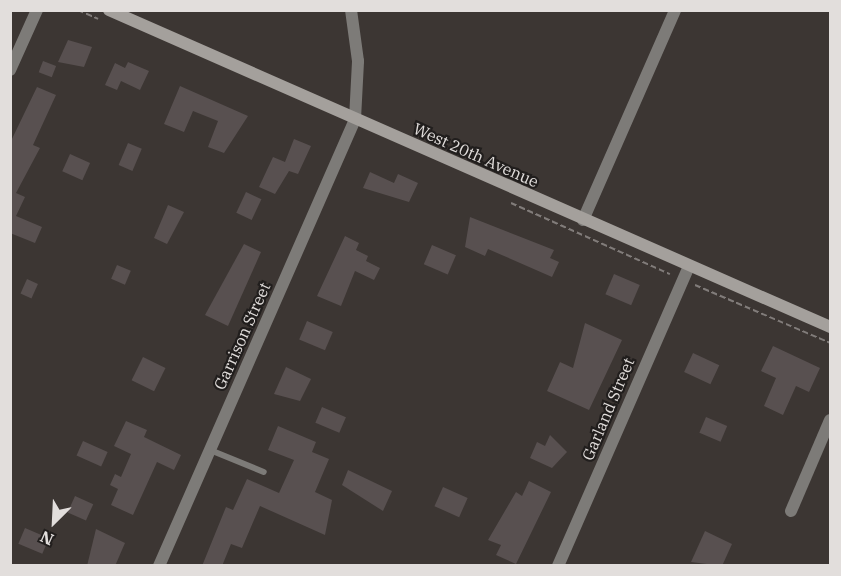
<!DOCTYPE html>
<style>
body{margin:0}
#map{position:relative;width:841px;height:576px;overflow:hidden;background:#3c3633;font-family:"IBM Plex Serif",serif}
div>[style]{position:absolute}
.building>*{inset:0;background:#585050;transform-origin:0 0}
.path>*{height:2px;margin-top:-1px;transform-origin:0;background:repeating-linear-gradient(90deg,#817c7a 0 6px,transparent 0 9px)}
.lane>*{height:6px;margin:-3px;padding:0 3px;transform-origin:3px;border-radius:3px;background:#7d7b78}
.street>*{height:12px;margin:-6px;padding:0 6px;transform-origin:6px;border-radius:6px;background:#7d7b78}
.secondary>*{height:12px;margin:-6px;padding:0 6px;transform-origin:6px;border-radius:6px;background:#a4a09c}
span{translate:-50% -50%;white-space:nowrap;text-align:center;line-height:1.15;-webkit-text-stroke:4.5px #211e1d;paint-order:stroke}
.street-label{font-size:16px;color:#e2dedc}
.frame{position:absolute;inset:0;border:12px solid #e2dedc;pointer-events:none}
.north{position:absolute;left:24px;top:492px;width:60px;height:60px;-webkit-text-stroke:4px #211e1d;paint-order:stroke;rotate:204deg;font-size:16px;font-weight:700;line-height:24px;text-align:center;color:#e2dedc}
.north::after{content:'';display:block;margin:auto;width:21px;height:27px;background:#e2dedc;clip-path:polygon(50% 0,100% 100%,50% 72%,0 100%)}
</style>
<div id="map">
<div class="building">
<div style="clip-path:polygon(68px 40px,92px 47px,84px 67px,58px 62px)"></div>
<div style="left:43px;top:61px;width:14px;height:12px;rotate:21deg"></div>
<div style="clip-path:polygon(128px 62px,149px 71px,140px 90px,121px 81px,117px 90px,105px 85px,115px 63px,125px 68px)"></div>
<div style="clip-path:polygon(180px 86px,248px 116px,224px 153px,208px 147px,218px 121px,193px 111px,184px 132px,164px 124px)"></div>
<div style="clip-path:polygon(37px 87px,56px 95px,33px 145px,40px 148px,16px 193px,25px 197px,16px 216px,42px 227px,35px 243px,10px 233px,10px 143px)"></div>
<div style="clip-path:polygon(294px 139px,311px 146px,298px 174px,289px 171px,275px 194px,259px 187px,273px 157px,285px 162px)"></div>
<div style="left:128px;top:143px;width:15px;height:24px;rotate:23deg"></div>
<div style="left:70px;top:154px;width:22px;height:19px;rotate:24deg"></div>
<div style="clip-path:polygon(370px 172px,394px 183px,398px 174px,418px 183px,409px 202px,363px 188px)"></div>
<div style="left:246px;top:192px;width:17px;height:23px;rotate:25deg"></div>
<div style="clip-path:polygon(168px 205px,184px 212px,167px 244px,154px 238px)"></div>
<div style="clip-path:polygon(470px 217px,554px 250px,550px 258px,559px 262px,552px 277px,488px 249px,485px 256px,465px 247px)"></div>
<div style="clip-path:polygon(345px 236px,359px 243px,356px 250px,368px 256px,366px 261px,380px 268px,374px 280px,355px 271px,341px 306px,317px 296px)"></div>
<div style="clip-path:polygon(244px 244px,261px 252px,228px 326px,205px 315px)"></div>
<div style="left:432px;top:245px;width:26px;height:21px;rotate:23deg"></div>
<div style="left:117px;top:265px;width:15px;height:15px;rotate:23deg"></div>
<div style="left:614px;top:274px;width:28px;height:22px;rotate:23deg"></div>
<div style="left:27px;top:279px;width:12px;height:16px;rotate:24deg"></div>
<div style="left:307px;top:321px;width:28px;height:20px;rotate:23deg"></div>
<div style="clip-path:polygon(585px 323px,622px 340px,589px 410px,547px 391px,560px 362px,573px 368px)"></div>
<div style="clip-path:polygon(773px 346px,820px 368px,809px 392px,796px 386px,783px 415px,764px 406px,776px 378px,761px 371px)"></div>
<div style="left:693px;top:353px;width:29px;height:21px;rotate:25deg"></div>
<div style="left:143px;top:357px;width:25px;height:26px;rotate:26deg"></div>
<div style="clip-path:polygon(286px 367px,311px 379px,300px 401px,274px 394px)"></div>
<div style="left:322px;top:407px;width:26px;height:17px;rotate:23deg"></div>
<div style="left:706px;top:417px;width:23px;height:17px;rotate:23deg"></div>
<div style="clip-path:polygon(126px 421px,147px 430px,144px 437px,181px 455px,174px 470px,157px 462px,133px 515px,111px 505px,118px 489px,110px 485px,115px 474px,121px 477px,131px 454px,114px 446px)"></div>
<div style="clip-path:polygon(278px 426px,316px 442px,312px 452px,329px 459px,315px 492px,332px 500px,325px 535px,260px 506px,242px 548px,231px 544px,222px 566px,202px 566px,226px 507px,233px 510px,247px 479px,279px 493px,294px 460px,268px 450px)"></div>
<div style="clip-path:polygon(550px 435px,567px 452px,552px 468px,530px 458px,537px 442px,545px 446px)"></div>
<div style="left:83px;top:441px;width:27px;height:16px;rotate:24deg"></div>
<div style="clip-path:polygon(348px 470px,392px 491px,383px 511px,342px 485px)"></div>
<div style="clip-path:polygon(529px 481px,551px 492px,516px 564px,496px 555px,501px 545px,488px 540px,516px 492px,522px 496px)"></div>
<div style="left:443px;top:487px;width:27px;height:21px;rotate:24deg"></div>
<div style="left:75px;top:496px;width:20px;height:18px;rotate:24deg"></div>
<div style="left:25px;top:528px;width:26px;height:17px;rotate:23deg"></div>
<div style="clip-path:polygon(96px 529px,125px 543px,115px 566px,87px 566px)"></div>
<div style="clip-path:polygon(705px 531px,732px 544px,722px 566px,691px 562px)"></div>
</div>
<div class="path">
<div style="left:78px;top:10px;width:22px;rotate:24deg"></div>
<div style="left:511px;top:203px;width:174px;rotate:24.1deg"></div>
<div style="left:695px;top:285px;width:147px;rotate:23.2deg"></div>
</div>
<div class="lane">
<div style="left:210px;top:450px;width:58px;rotate:22.2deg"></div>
</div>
<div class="street">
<div style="left:10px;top:70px;width:66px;rotate:-65.8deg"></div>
<div style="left:583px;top:220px;width:229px;rotate:-66.3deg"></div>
<div style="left:791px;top:511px;width:99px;rotate:-66.8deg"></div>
<div style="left:159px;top:566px;width:488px;rotate:-66.3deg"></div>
<div style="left:355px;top:119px;width:58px;rotate:-87deg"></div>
<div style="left:358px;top:61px;width:51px;rotate:-97.8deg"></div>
<div style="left:558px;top:566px;width:327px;rotate:-66.4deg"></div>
</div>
<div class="secondary">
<div style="left:109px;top:10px;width:788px;rotate:23.73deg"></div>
</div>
<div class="street-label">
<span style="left:476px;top:155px;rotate:24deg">West 20th Avenue</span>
<span style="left:242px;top:336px;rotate:-66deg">Garrison Street</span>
<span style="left:608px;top:409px;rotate:-67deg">Garland Street</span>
</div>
<div class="frame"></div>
<div class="north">N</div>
</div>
